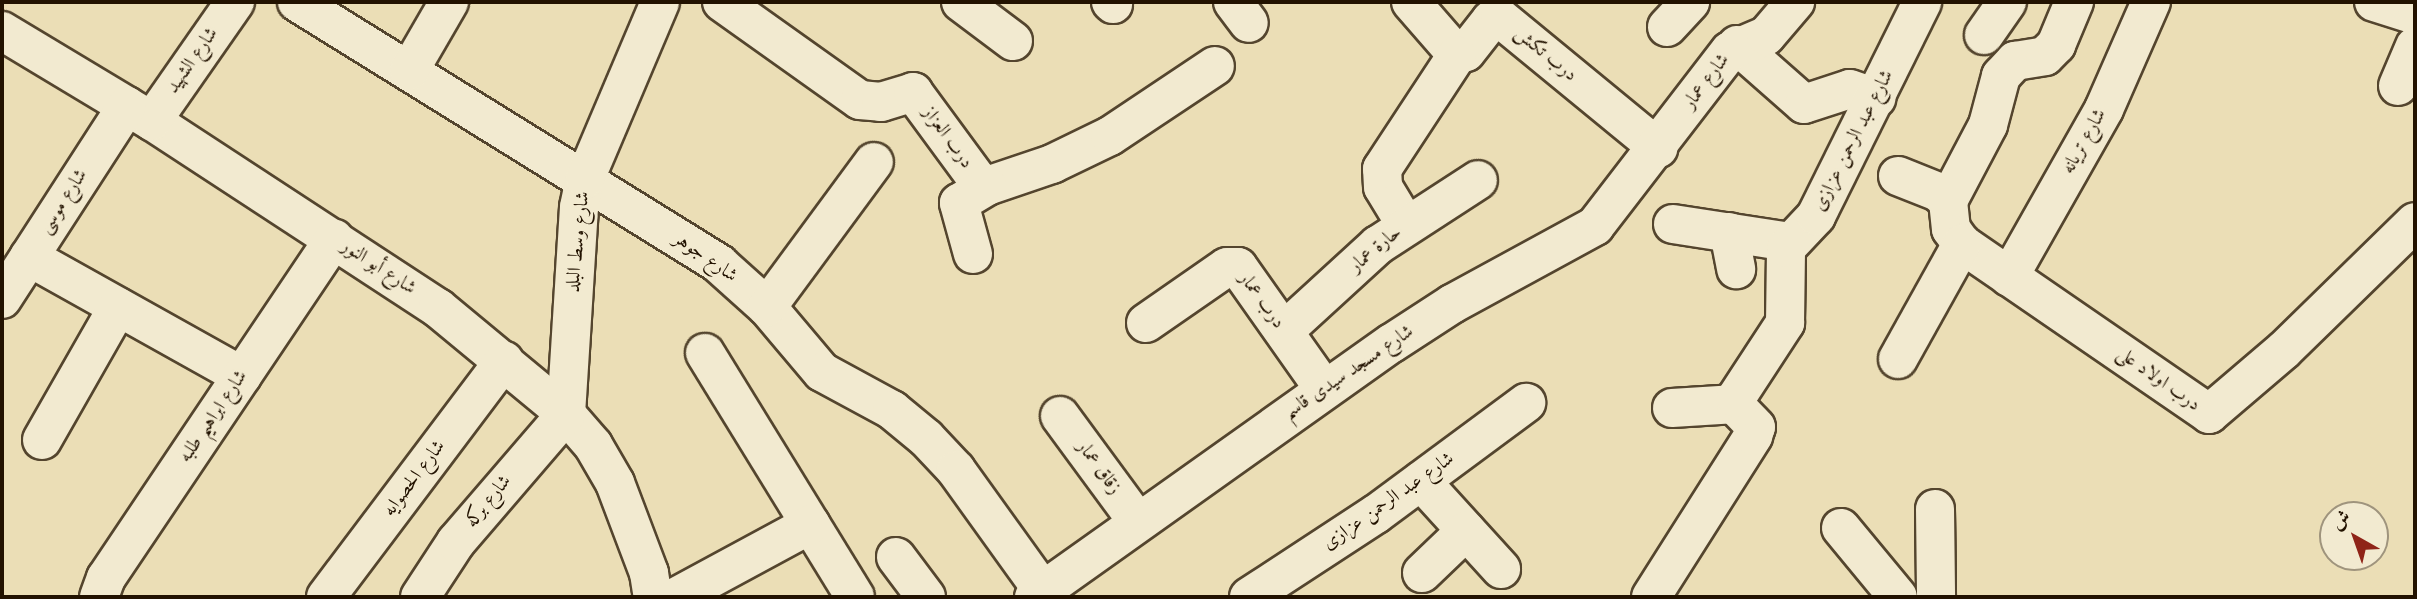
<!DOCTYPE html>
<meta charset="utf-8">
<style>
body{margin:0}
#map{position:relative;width:2417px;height:599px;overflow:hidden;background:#ebdeb6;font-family:"Old Standard TT",Amiri,serif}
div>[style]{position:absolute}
.roads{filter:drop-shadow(2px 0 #54452e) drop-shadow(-2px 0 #54452e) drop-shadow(0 2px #54452e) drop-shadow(0 -2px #54452e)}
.minor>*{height:38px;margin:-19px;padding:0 19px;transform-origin:19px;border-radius:19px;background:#f2ead0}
span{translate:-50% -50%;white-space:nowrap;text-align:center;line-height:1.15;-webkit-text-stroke:5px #f2ead0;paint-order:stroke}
.street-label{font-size:19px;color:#221200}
.frame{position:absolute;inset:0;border:4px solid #221200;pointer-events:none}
.north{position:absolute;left:2319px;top:501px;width:70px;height:70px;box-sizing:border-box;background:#f2ead0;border:2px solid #9f947d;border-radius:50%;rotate:320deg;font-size:19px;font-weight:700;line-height:28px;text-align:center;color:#221200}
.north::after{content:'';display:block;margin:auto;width:24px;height:32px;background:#8f2418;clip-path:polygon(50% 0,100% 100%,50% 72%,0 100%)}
</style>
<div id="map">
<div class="roads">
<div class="minor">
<div style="left:297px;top:2px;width:497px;rotate:31.8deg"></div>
<div style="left:719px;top:264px;width:64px;rotate:41.9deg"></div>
<div style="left:767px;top:307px;width:85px;rotate:49.8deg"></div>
<div style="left:822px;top:372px;width:80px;rotate:28.5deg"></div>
<div style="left:892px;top:410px;width:44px;rotate:39.5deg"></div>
<div style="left:926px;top:438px;width:44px;rotate:46.8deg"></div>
<div style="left:956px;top:470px;width:149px;rotate:54.3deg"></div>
<div style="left:722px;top:2px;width:169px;rotate:35.4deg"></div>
<div style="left:860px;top:100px;width:21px;rotate:5deg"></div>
<div style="left:881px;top:102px;width:34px;rotate:-17deg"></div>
<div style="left:913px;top:92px;width:108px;rotate:53.7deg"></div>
<div style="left:977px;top:179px;width:12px;rotate:35deg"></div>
<div style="left:987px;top:186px;width:69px;rotate:-18.7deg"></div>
<div style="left:1052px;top:164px;width:64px;rotate:-25.8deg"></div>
<div style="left:1110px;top:136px;width:126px;rotate:-33.7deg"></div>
<div style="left:961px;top:2px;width:65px;rotate:36.9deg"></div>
<div style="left:1111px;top:2px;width:3px;rotate:45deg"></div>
<div style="left:1233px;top:2px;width:26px;rotate:53deg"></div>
<div style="left:1411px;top:2px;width:70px;rotate:49deg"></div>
<div style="left:1457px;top:55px;width:9px;rotate:-18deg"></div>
<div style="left:1466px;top:52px;width:41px;rotate:-52deg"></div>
<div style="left:1491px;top:20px;width:9px;rotate:-13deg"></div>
<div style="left:1500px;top:18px;width:205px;rotate:39.4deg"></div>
<div style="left:2374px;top:2px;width:43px;rotate:17.6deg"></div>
<div style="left:1667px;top:27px;width:34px;rotate:-47deg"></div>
<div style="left:2px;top:31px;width:175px;rotate:31deg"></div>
<div style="left:152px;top:121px;width:342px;rotate:33.2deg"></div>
<div style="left:438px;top:308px;width:166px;rotate:39.6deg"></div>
<div style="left:566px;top:414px;width:41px;rotate:48.9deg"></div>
<div style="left:593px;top:445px;width:44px;rotate:59.9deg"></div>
<div style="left:615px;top:483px;width:96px;rotate:69.3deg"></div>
<div style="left:649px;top:573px;width:24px;rotate:81deg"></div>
<div style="left:1984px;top:35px;width:40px;rotate:-55.1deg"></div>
<div style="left:1737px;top:45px;width:89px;rotate:41.4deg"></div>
<div style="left:1804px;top:104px;width:48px;rotate:-18.1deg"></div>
<div style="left:1850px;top:89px;width:28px;rotate:19deg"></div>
<div style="left:409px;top:71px;width:80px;rotate:-59.9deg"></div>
<div style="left:2398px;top:86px;width:43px;rotate:-67deg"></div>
<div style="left:152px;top:121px;width:145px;rotate:-55.1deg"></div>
<div style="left:1898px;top:176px;width:43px;rotate:21.8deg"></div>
<div style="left:1938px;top:192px;width:13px;rotate:42deg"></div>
<div style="left:1948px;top:201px;width:28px;rotate:84deg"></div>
<div style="left:1951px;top:229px;width:19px;rotate:54deg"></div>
<div style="left:1962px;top:244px;width:300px;rotate:34.5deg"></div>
<div style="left:2209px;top:414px;width:99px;rotate:-40.5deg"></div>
<div style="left:2284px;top:350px;width:183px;rotate:-44.3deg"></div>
<div style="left:1948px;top:201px;width:86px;rotate:-62.2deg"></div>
<div style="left:1988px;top:125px;width:51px;rotate:-75.1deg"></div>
<div style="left:2001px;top:76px;width:21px;rotate:-47deg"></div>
<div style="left:2015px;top:61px;width:30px;rotate:-9deg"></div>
<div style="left:2045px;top:56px;width:16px;rotate:-45deg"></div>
<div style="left:2056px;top:45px;width:47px;rotate:-67.3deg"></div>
<div style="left:1673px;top:224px;width:117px;rotate:8.8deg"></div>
<div style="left:1406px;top:225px;width:44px;rotate:-121.2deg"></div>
<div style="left:1383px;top:187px;width:18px;rotate:-93deg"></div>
<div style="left:1382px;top:169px;width:136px;rotate:-56.7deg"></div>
<div style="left:1729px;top:232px;width:38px;rotate:79deg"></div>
<div style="left:973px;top:254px;width:53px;rotate:-105.4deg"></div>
<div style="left:959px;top:203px;width:33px;rotate:-31deg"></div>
<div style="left:29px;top:257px;width:244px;rotate:29.2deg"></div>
<div style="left:2009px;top:277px;width:193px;rotate:-60.5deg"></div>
<div style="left:2104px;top:109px;width:117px;rotate:-66.3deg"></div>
<div style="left:2px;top:299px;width:230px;rotate:-57.1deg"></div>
<div style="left:767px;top:307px;width:180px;rotate:-53.6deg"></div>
<div style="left:1146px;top:323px;width:98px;rotate:-34.7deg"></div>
<div style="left:1227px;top:267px;width:11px"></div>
<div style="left:1238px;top:267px;width:149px;rotate:54.8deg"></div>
<div style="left:1284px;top:331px;width:127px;rotate:-42.5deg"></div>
<div style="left:1378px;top:245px;width:119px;rotate:-33deg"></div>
<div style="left:705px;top:353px;width:286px;rotate:58.4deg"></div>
<div style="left:1898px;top:359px;width:132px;rotate:-60.9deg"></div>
<div style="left:1672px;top:408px;width:64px;rotate:-3.6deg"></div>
<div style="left:566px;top:414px;width:207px;rotate:-86.4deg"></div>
<div style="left:579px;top:207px;width:29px;rotate:-78deg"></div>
<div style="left:585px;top:179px;width:192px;rotate:-67deg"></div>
<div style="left:1060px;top:416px;width:130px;rotate:53.7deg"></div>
<div style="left:42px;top:440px;width:153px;rotate:-60.3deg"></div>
<div style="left:1421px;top:481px;width:119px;rotate:47.7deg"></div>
<div style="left:1935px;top:509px;width:88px;rotate:89.3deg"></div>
<div style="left:1841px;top:528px;width:89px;rotate:50.4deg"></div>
<div style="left:896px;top:557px;width:50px;rotate:53.1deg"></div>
<div style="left:1422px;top:573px;width:61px;rotate:-43.7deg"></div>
<div style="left:99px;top:597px;width:20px;rotate:-70deg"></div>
<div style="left:106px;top:578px;width:409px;rotate:-56.1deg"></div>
<div style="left:326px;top:597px;width:296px;rotate:-53deg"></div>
<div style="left:420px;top:597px;width:66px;rotate:-56.8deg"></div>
<div style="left:456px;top:542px;width:169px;rotate:-49.3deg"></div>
<div style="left:676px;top:597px;width:153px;rotate:-28.4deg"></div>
<div style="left:1034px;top:597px;width:439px;rotate:-35.4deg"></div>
<div style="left:1392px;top:343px;width:72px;rotate:-33deg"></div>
<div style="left:1452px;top:304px;width:163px;rotate:-28.6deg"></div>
<div style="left:1595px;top:226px;width:221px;rotate:-52.4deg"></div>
<div style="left:1730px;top:51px;width:39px;rotate:-23deg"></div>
<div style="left:1766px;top:36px;width:45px;rotate:-49.5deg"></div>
<div style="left:1249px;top:597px;width:152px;rotate:-33.2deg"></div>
<div style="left:1376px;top:514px;width:187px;rotate:-36.5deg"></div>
<div style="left:1651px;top:597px;width:191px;rotate:-57.6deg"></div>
<div style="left:1753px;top:436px;width:9px;rotate:-72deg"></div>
<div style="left:1756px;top:427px;width:28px;rotate:-134deg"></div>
<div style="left:1737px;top:407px;width:9px;rotate:-96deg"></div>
<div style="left:1736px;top:398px;width:90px;rotate:-56.8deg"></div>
<div style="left:1785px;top:323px;width:75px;rotate:-89.2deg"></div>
<div style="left:1786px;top:248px;width:44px;rotate:-46.8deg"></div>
<div style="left:1816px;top:216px;width:239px;rotate:-63.6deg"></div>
</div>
</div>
<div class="street-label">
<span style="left:1545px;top:55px;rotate:39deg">درب تكش</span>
<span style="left:193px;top:61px;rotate:-55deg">شارع الشهيد</span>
<span style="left:1707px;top:82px;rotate:-53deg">شارع عمار</span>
<span style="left:947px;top:138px;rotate:54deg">درب العزاز</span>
<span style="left:1854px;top:141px;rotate:-63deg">شارع عبد الرحمن عزازى</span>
<span style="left:2085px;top:142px;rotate:-61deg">شارع تريانه</span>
<span style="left:64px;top:202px;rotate:-57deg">شارع موسى</span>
<span style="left:579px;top:242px;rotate:-84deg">شارع وسط البلد</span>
<span style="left:1376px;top:250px;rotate:-40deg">حارة عمار</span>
<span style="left:705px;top:258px;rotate:35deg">شارع جوهر</span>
<span style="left:378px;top:268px;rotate:33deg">شارع أبو النور</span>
<span style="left:1261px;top:301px;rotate:54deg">درب عمار</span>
<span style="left:1349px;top:373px;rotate:-34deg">شارع مسجد سيدى قاسم</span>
<span style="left:2158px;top:380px;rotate:35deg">درب اولاد على</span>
<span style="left:214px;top:417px;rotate:-56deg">شارع ابراهيم طلبه</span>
<span style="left:1098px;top:468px;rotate:54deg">زقاق عمار</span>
<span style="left:415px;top:479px;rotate:-53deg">شارع الحصوايه</span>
<span style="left:489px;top:502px;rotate:-51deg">شارع بركه</span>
<span style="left:1389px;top:502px;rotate:-35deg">شارع عبد الرحمن عزازى</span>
</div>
<div class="frame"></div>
<div class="north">ش</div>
</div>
